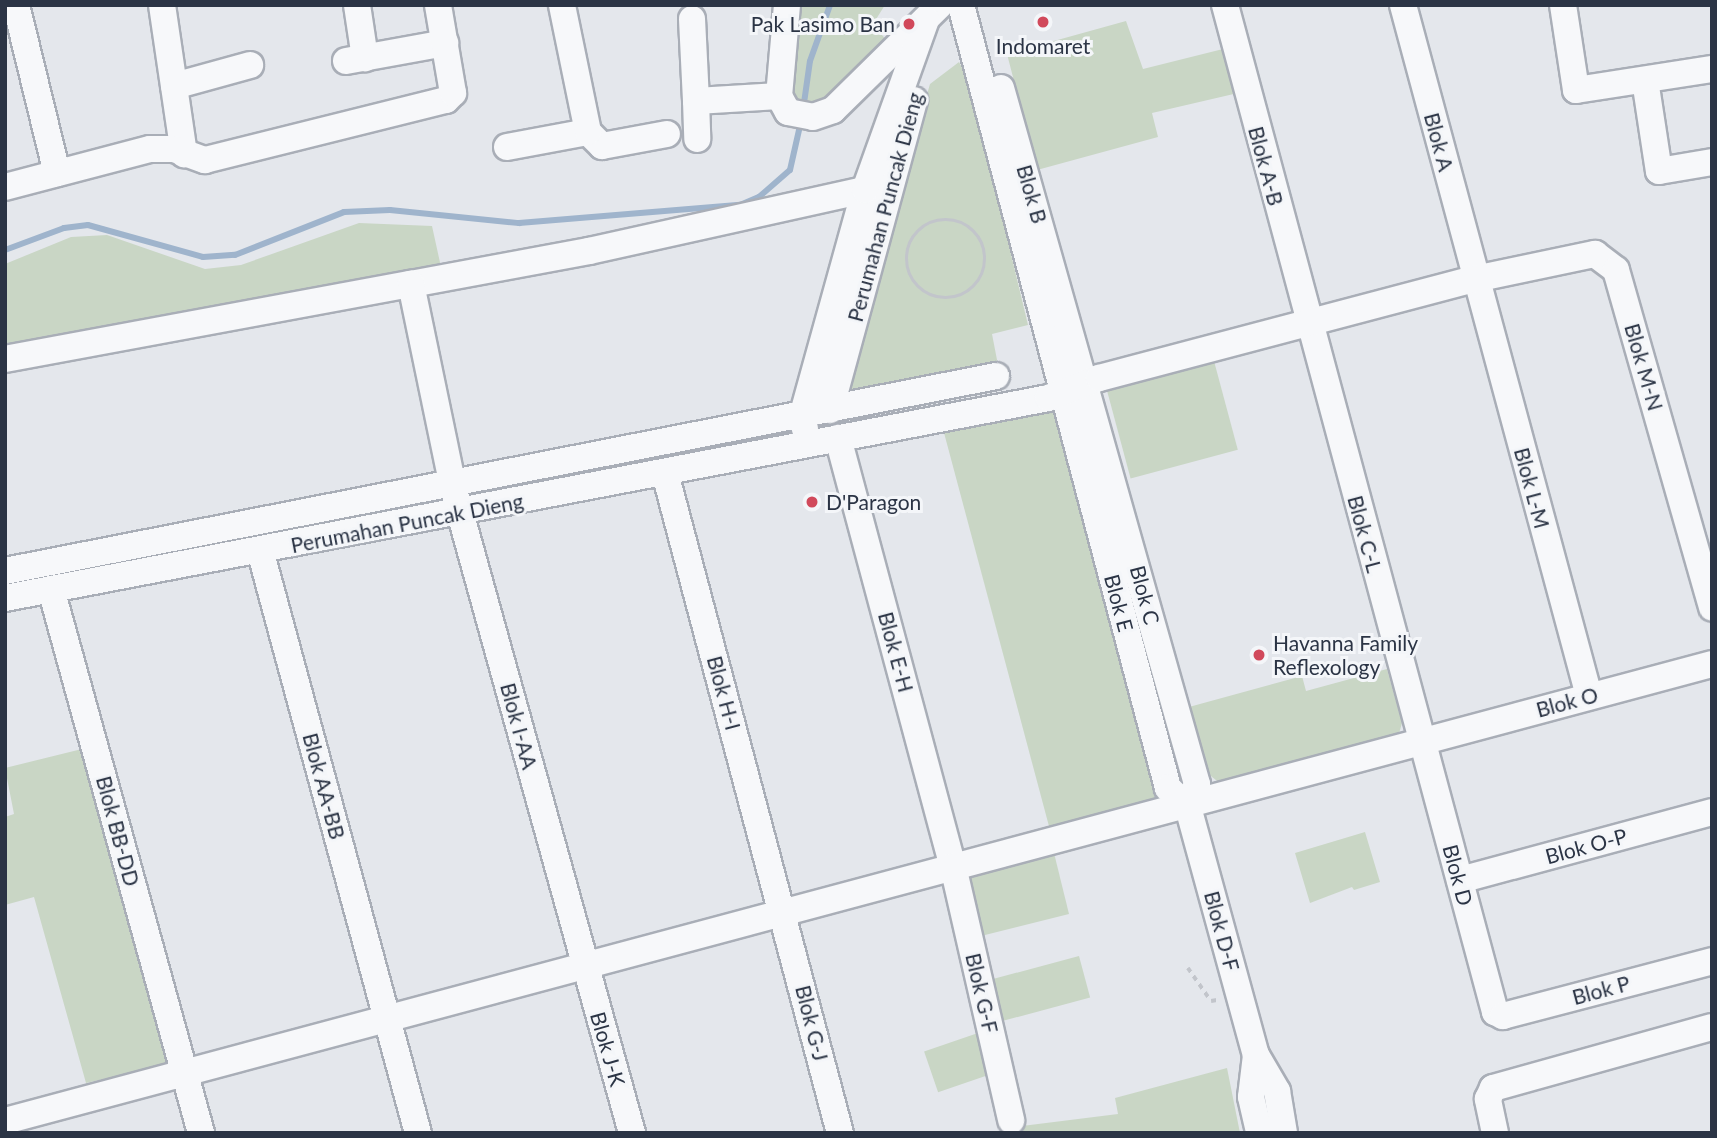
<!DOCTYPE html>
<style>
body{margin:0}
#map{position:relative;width:1717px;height:1138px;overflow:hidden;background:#e4e7ec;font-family:Lato,sans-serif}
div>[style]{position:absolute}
.green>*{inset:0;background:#c9d6c5;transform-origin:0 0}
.stream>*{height:6px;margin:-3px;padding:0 3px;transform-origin:3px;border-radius:3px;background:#9fb4cc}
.path>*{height:3.5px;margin-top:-1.75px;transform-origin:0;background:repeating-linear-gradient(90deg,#c2c5cb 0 5px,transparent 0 10px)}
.path>.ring{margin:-1.75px;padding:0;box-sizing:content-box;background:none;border:3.5px solid #c2c5cb;border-radius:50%}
.roads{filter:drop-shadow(2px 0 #a9aeb7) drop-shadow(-2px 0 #a9aeb7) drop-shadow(0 2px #a9aeb7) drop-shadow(0 -2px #a9aeb7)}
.minor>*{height:26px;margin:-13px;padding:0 13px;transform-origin:13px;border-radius:13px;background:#f7f8fa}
.dots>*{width:19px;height:19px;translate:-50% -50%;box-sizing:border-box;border:4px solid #f4f6f9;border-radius:50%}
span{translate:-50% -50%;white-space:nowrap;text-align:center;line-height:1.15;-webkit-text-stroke:6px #f4f6f9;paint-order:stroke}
.poi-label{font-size:21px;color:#2b3445}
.right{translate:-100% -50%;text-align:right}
.left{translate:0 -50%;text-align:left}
.street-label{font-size:21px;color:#2b3445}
.frame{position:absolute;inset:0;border:7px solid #2b3445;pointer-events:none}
</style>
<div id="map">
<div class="green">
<div style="clip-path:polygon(800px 5px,885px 5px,873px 24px,891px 46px,839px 96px,813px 104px,789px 98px)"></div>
<div style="clip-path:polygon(1126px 21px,1143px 69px,1227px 48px,1238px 93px,1152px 113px,1158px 137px,1037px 170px,1007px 54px)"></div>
<div style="clip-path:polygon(959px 62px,970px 83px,1028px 325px,992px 334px,998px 365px,848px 398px,842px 391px,930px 84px)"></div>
<div style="clip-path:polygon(359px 223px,432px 226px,441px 267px,5px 350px,5px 264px,71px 237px,107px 235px,205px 269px,241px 265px)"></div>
<div style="left:1214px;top:361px;width:92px;height:111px;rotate:75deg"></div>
<div style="clip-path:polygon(1048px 408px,1060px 421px,1156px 802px,1050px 830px,943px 429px)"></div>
<div style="clip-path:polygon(788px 429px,796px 436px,469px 504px,468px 492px)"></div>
<div style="clip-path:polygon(1387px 669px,1402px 723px,1398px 737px,1221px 784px,1207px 773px,1189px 707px,1302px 676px,1306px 691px)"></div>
<div style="clip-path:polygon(86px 748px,169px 1064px,86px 1083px,34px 897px,5px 905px,5px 817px,14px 814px,5px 768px)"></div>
<div style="clip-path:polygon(1365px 832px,1380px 882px,1354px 890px,1352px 887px,1310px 903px,1295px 853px)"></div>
<div style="clip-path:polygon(1054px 853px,1069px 914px,977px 937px,966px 879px,969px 875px)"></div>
<div style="left:1079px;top:956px;width:43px;height:90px;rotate:75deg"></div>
<div style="left:978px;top:1033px;width:43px;height:57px;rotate:71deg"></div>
<div style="clip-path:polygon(1227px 1068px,1240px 1133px,1015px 1133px,1014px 1127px,1118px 1114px,1115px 1098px)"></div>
</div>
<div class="stream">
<div style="left:803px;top:110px;width:49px;rotate:-81.9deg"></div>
<div style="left:810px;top:61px;width:59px;rotate:-70.3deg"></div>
<div style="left:5px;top:250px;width:63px;rotate:-20.4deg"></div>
<div style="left:64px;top:228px;width:24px;rotate:-7deg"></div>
<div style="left:88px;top:225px;width:119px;rotate:15.5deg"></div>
<div style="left:203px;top:257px;width:32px;rotate:-4deg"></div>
<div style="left:235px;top:255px;width:117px;rotate:-21.5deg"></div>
<div style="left:344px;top:212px;width:46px;rotate:-2.5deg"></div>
<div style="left:390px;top:210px;width:130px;rotate:5.8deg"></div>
<div style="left:519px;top:223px;width:222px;rotate:-4.7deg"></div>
<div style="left:740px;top:205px;width:21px;rotate:-23deg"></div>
<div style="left:759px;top:197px;width:41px;rotate:-41.1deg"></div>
<div style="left:790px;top:170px;width:50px;rotate:-77.3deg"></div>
</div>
<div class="path">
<div class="ring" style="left:907px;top:220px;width:74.5px;height:74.5px"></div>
<div style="left:1188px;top:968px;width:40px;rotate:55.1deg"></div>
<div style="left:1211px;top:1001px;width:6px;rotate:-9deg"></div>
</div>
<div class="roads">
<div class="minor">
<div style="left:16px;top:5px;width:173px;rotate:76.3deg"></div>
<div style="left:162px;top:5px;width:151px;rotate:81.6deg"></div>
<div style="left:357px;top:5px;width:54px;rotate:81.4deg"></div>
<div style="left:787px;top:5px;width:91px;rotate:95deg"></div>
<div style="left:779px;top:96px;width:18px;rotate:61deg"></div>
<div style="left:788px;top:112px;width:25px;rotate:11deg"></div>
<div style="left:813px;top:117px;width:21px;rotate:-19deg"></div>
<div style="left:833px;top:110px;width:150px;rotate:-44.5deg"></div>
<div style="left:961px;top:5px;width:810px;rotate:75.19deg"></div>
<div style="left:1168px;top:788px;width:28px;rotate:44deg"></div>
<div style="left:1225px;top:5px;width:1043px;rotate:74.99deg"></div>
<div style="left:1495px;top:1012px;width:9px;rotate:27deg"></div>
<div style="left:1503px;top:1016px;width:216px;rotate:-14.7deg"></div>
<div style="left:1403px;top:5px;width:716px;rotate:74.93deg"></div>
<div style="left:1563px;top:5px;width:86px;rotate:81.3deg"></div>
<div style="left:1576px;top:90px;width:138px;rotate:-8.8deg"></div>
<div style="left:692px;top:19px;width:82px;rotate:87.2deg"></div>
<div style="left:696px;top:101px;width:83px;rotate:-3.4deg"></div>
<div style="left:346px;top:61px;width:101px;rotate:-10.3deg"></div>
<div style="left:1645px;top:80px;width:92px;rotate:81.3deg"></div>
<div style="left:1659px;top:171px;width:54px;rotate:-9.6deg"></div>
<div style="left:174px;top:86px;width:79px;rotate:-15.4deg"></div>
<div style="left:1001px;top:88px;width:723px;rotate:74.27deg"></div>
<div style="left:1197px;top:784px;width:25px;rotate:111deg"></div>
<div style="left:696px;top:101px;width:38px;rotate:88deg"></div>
<div style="left:588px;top:132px;width:20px;rotate:45deg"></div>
<div style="left:602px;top:146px;width:66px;rotate:-10.5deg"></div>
<div style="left:507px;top:147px;width:82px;rotate:-10.5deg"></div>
<div style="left:588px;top:132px;width:130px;rotate:-101.6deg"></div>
<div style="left:5px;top:187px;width:150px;rotate:-14.7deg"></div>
<div style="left:150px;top:149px;width:24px"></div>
<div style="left:174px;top:149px;width:33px;rotate:20deg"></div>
<div style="left:205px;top:160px;width:248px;rotate:-14deg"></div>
<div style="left:446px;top:100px;width:10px;rotate:-45deg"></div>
<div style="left:453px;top:93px;width:89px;rotate:-99.7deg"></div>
<div style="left:411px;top:284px;width:181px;rotate:-10.5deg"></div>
<div style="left:589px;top:251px;width:283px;rotate:-12.5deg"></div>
<div style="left:865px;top:190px;width:24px;rotate:2deg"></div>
<div style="left:5px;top:359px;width:413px;rotate:-10.5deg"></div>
<div style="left:411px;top:284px;width:207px;rotate:78.3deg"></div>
<div style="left:453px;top:487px;width:670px;rotate:74.51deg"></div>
<div style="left:830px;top:410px;width:321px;rotate:-74.8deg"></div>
<div style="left:805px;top:429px;width:12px;rotate:-104deg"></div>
<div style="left:802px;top:417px;width:236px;rotate:-74.5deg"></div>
<div style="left:865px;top:190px;width:181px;rotate:-70.3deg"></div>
<div style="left:838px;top:438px;width:443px;rotate:75deg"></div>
<div style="left:953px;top:866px;width:261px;rotate:77.1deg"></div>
<div style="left:665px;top:473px;width:683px;rotate:75.15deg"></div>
<div style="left:260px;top:550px;width:604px;rotate:74.84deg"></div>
<div style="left:5px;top:571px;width:1010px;rotate:-11.13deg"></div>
<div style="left:51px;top:589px;width:564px;rotate:74.58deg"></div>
<div style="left:5px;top:598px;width:1062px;rotate:-10.85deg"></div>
<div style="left:1048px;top:398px;width:55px;rotate:-21.4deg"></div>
<div style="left:1099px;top:378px;width:389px;rotate:-14.8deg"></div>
<div style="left:1475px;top:279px;width:123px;rotate:-11.8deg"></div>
<div style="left:1595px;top:254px;width:26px;rotate:37deg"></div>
<div style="left:1616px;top:270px;width:351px;rotate:74.1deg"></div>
<div style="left:1188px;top:807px;width:257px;rotate:74.7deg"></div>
<div style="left:1256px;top:1055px;width:42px;rotate:59.7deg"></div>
<div style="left:1277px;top:1091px;width:43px;rotate:80.5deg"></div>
<div style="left:1460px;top:880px;width:261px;rotate:-15.1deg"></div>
<div style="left:1256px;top:1055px;width:42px;rotate:96.8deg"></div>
<div style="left:1251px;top:1097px;width:37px;rotate:77deg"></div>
<div style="left:5px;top:1121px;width:1767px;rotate:-14.99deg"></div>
<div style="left:1495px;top:1133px;width:35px;rotate:-102deg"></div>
<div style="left:1488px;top:1099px;width:12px;rotate:-66deg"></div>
<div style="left:1493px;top:1088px;width:227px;rotate:-15.6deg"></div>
</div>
</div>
<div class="dots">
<div style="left:1043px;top:22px;background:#d1495b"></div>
<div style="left:909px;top:24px;background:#d1495b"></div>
<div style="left:812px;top:502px;background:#d1495b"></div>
<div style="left:1259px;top:655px;background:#d1495b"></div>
</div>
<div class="poi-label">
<span class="right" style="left:895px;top:24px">Pak Lasimo Ban</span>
<span style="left:1043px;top:46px">Indomaret</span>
<span class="left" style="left:826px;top:502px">D'Paragon</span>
<span class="left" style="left:1273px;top:655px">Havanna Family<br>Reflexology</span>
</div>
<div class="street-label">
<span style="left:1439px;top:142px;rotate:75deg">Blok A</span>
<span style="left:1266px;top:166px;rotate:75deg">Blok A-B</span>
<span style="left:1032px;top:194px;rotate:74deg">Blok B</span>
<span style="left:885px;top:207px;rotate:-75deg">Perumahan Puncak Dieng</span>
<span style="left:1644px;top:367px;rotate:74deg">Blok M-N</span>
<span style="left:1532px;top:488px;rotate:75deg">Blok L-M</span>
<span style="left:407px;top:523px;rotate:-11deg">Perumahan Puncak Dieng</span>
<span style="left:1365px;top:534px;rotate:75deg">Blok C-L</span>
<span style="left:1145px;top:595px;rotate:75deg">Blok C</span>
<span style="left:1119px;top:603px;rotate:75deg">Blok E</span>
<span style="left:896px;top:652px;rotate:75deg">Blok E-H</span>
<span style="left:724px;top:693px;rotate:75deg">Blok H-I</span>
<span style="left:1567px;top:702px;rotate:-15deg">Blok O</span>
<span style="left:519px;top:726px;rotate:75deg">Blok I-AA</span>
<span style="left:324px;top:786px;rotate:75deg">Blok AA-BB</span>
<span style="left:118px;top:831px;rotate:75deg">Blok BB-DD</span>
<span style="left:1586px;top:846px;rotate:-15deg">Blok O-P</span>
<span style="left:1458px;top:875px;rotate:75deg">Blok D</span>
<span style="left:1222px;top:931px;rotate:75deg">Blok D-F</span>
<span style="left:1601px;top:990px;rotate:-15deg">Blok P</span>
<span style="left:982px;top:993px;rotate:77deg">Blok G-F</span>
<span style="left:812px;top:1023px;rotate:76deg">Blok G-J</span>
<span style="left:608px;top:1049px;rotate:74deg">Blok J-K</span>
</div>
<div class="frame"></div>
</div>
